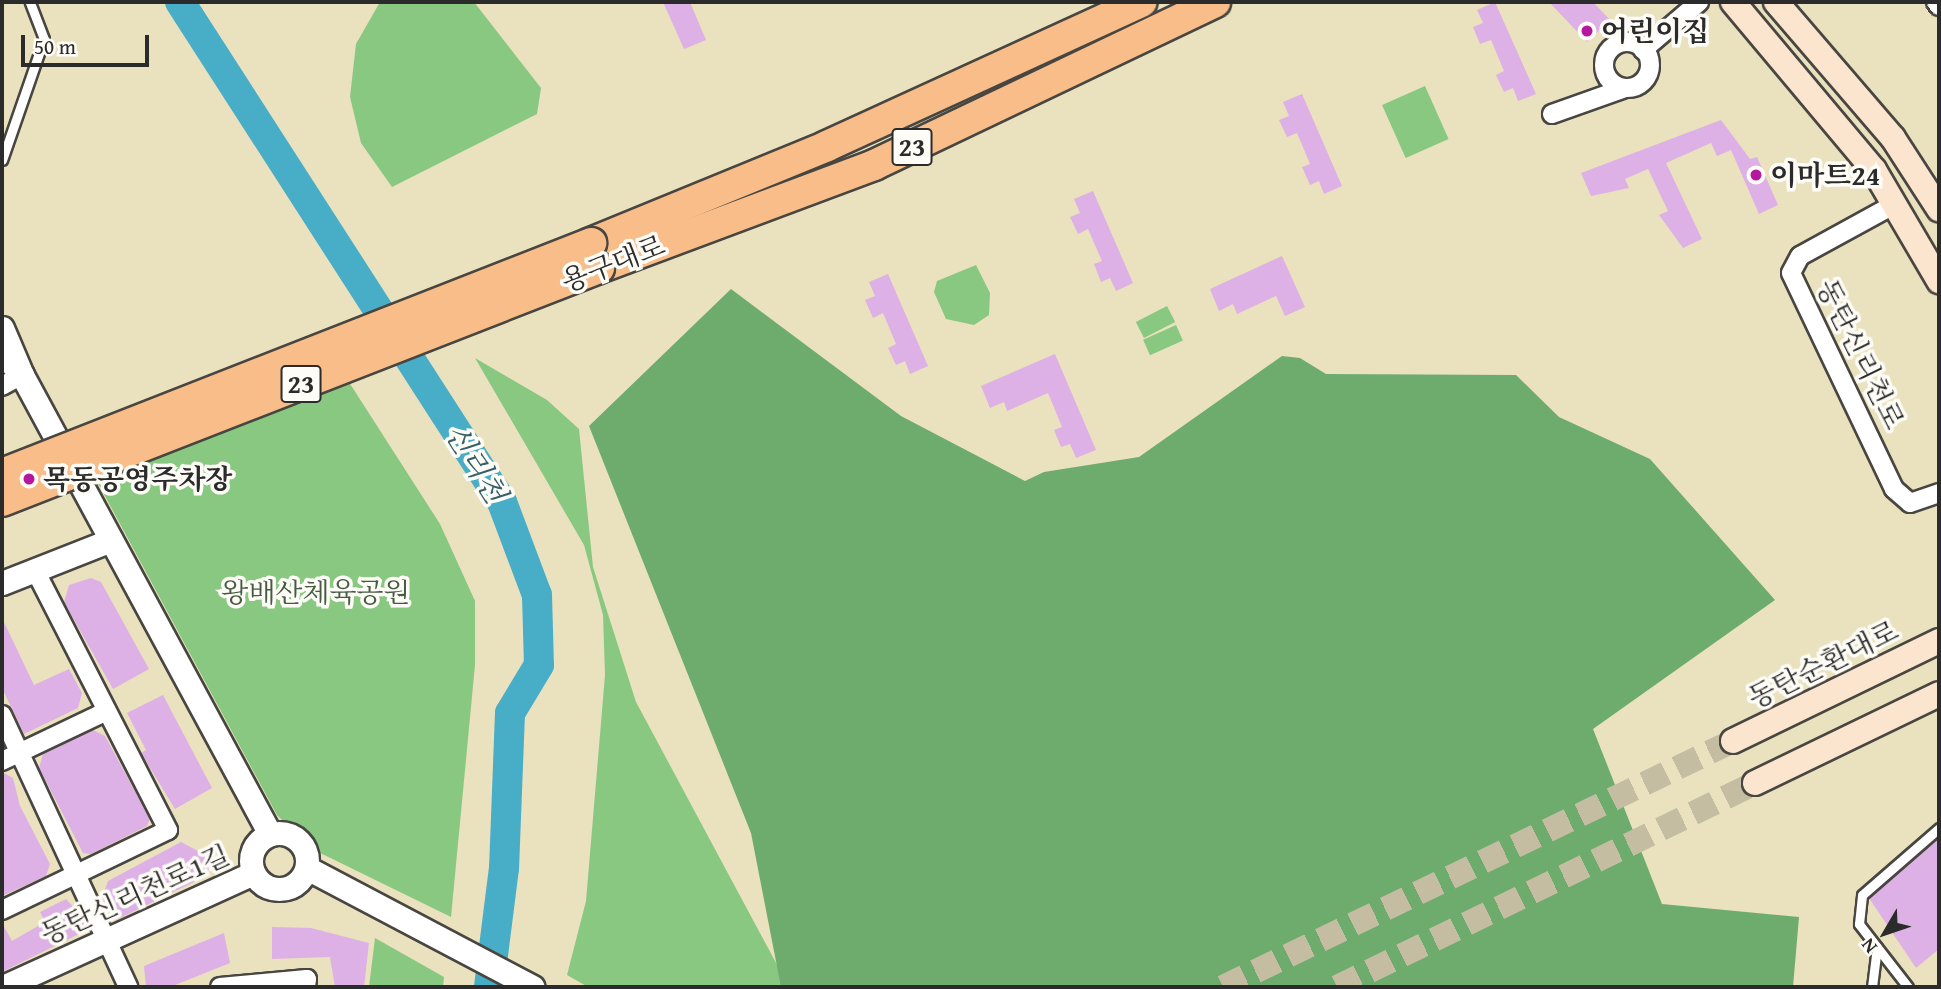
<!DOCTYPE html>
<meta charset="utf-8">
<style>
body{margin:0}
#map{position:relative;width:1941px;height:989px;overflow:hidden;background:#eae1be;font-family:"Gentium Book Plus","Noto Serif KR",serif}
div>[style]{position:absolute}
.green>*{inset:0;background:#89c880;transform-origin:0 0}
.forest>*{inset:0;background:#6eac6e}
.river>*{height:30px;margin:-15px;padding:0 15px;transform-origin:15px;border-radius:15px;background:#48adc7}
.building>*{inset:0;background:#ddb1e6}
.secondary-tunnel>*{height:24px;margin-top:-12px;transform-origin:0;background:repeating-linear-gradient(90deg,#c4bda1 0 24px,transparent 0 36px)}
.roads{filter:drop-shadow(2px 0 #484641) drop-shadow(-2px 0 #484641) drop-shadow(0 2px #484641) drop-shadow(0 -2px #484641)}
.service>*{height:9px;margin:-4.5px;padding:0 4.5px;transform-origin:4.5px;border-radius:4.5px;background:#fff}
.minor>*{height:18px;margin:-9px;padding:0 9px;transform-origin:9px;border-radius:9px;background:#fff}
.minor>.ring{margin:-9px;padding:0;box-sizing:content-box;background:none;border:18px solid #fff;border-radius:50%}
.tertiary>*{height:23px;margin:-11.5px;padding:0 11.5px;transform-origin:11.5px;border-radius:11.5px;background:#fff}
.tertiary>.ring{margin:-11.5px;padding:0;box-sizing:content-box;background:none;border:23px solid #fff;border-radius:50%}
.secondary>*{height:24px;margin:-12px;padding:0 12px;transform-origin:12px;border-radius:12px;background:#fce5cf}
.trunk>*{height:30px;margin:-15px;padding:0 15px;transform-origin:15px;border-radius:15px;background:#f8bd88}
.bridges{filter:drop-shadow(2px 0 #484641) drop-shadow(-2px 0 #484641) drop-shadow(0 2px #484641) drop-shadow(0 -2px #484641)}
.trunk-bridge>*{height:30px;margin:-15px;padding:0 15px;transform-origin:15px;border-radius:15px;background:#f8bd88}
.dots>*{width:19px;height:19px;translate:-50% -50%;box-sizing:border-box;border:4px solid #fdfcf7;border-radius:50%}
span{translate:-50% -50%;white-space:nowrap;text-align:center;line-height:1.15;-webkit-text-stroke:7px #fdfcf7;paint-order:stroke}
.shield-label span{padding:2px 5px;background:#fdfcf7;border:2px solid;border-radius:5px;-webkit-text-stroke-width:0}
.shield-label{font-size:26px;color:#2b2b2b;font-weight:700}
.poi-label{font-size:28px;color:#2b2b2b;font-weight:700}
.left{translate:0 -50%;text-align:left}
.street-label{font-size:28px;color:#2b2b2b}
.park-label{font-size:28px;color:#475a44}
.water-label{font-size:30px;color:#375f69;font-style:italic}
.frame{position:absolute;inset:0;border:4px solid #2b2b2b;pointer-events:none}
.north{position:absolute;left:1850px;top:898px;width:70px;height:70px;-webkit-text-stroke:5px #fdfcf7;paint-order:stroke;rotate:231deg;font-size:19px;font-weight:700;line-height:28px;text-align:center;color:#2b2b2b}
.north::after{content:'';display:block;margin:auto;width:24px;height:32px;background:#2b2b2b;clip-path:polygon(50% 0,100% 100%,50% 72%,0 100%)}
.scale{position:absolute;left:21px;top:35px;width:128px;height:32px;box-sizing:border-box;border:4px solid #2b2b2b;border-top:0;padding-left:9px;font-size:21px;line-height:24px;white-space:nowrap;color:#2b2b2b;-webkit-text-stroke:5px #fdfcf7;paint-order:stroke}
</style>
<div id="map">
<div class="green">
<div style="clip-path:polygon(380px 2px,474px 2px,541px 88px,537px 114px,392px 187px,361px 143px,350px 97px,356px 44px)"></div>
<div style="left:1425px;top:86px;width:58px;height:47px;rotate:66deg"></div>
<div style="clip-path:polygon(976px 265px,990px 293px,989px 315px,974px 325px,946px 319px,934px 292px,937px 281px)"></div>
<div style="left:1167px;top:306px;width:18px;height:35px;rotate:63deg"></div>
<div style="left:1176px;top:325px;width:17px;height:36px;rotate:66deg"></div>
<div style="clip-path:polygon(475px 358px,547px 400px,579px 429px,593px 567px,636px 702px,789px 987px,588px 987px,567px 975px,586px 901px,605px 675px,603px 615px,584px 545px)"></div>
<div style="clip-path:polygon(338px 365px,440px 524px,475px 601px,475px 665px,451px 917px,310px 848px,277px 815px,92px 472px)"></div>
<div style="clip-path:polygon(375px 938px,444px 977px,443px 987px,369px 987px)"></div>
</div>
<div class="forest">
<div style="clip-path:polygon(731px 289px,901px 416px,1025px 481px,1044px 472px,1139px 457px,1282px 356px,1300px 358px,1326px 374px,1516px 375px,1559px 417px,1650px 459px,1775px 600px,1593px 729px,1662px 904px,1799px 917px,1793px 987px,781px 987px,751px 833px,589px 426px)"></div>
</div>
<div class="river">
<div style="left:180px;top:2px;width:595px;rotate:57.22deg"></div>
<div style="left:502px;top:502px;width:99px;rotate:69.4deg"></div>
<div style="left:537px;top:595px;width:70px;rotate:88.4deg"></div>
<div style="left:539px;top:665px;width:56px;rotate:121.1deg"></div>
<div style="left:510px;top:713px;width:155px;rotate:92.2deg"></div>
<div style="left:504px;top:868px;width:120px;rotate:97.2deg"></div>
</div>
<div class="building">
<div style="clip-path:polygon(663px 2px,690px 2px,706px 40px,684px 49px)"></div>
<div style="clip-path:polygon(1495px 2px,1536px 94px,1518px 101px,1513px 88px,1504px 92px,1496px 75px,1504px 71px,1491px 40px,1480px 44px,1473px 27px,1483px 23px,1477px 10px)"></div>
<div style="clip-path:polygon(1549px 2px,1593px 2px,1610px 20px,1587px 42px)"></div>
<div style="clip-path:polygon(1302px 94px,1342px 186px,1324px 194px,1319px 181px,1310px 185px,1302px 167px,1310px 164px,1297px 133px,1287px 137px,1279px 120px,1289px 116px,1283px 102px)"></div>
<div style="clip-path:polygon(1721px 120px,1750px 159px,1757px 157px,1778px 205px,1759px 214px,1731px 150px,1717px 156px,1711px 143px,1666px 163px,1702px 239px,1683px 248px,1659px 215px,1668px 211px,1648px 169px,1625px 179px,1629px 188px,1591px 196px,1581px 173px)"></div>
<div style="clip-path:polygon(1093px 191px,1133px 283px,1116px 291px,1110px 278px,1101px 282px,1094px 264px,1102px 261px,1088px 229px,1078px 234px,1070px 217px,1080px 213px,1074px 199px)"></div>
<div style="clip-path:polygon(1282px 256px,1305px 307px,1285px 316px,1276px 296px,1237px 314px,1233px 304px,1219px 311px,1210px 289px)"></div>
<div style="clip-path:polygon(888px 274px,928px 366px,910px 374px,905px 361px,896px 365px,888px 348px,896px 344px,883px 313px,873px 318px,865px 300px,875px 296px,869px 282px)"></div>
<div style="clip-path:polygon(1055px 354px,1096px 450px,1076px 458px,1070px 444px,1061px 447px,1054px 430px,1062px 427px,1048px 393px,1007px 411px,1004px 402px,990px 408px,981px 386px)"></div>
<div style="clip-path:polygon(91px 578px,101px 582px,149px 669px,113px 689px,64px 602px,69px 585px)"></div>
<div style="clip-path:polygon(2px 618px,34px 685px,69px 669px,82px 693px,78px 708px,24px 734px,2px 688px)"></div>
<div style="clip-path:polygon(163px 695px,212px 788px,175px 809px,141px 753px,146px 750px,127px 713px)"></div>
<div style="clip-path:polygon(93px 730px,105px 736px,150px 819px,147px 826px,91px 854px,83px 853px,39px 768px,43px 754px)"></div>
<div style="clip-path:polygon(2px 772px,13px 778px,20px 806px,50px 864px,46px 876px,2px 896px)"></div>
<div style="clip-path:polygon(1939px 837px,1939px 949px,1916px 968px,1869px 898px)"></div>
<div style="clip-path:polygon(181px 842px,215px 860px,202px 878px,114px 921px,102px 898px,108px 881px)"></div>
<div style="clip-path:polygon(66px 899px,85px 920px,81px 933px,2px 972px,2px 923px,12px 941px,45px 922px,40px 912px)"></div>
<div style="clip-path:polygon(272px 927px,311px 928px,369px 943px,364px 987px,335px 987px,330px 957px,272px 959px)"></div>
<div style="clip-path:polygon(224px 933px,230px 963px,170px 987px,146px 987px,144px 966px)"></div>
</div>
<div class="secondary-tunnel">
<div style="left:1223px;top:987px;width:566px;rotate:-25.75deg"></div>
<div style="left:1337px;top:987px;width:465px;rotate:-26deg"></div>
</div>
<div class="roads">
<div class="service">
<div style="left:2px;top:160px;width:128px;rotate:-70.9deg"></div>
<div style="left:44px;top:39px;width:40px;rotate:-111deg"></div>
<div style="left:1872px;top:987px;width:40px;rotate:-82.9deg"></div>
<div style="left:1908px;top:987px;width:80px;rotate:-127.9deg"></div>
<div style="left:1859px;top:924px;width:29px;rotate:-84deg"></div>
<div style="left:1862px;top:895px;width:102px;rotate:-41deg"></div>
</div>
<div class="minor">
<div style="left:1936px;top:2px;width:5px;rotate:53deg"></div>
<div class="ring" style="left:1604px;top:42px;width:28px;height:28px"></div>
<div style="left:1643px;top:50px;width:74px;rotate:-40.6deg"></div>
<div style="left:1552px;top:114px;width:77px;rotate:-19.6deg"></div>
<div style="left:1895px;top:204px;width:108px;rotate:151.3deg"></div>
<div style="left:1800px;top:256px;width:19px;rotate:118deg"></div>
<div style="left:1791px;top:273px;width:239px;rotate:64.5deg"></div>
<div style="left:1894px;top:489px;width:21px;rotate:41deg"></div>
<div style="left:1910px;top:503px;width:31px;rotate:-19deg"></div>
<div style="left:2px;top:386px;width:23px;rotate:-29deg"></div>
<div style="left:2px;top:715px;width:300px;rotate:65.1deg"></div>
<div style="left:2px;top:761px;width:116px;rotate:-25.5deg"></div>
<div style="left:2px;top:910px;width:184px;rotate:-25.7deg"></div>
<div style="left:168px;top:830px;width:292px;rotate:-117.1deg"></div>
<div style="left:220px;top:987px;width:87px;rotate:-5.3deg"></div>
<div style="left:307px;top:979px;width:8px;rotate:97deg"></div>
</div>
<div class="tertiary">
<div style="left:2px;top:328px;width:51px;rotate:66.9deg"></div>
<div style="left:22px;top:375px;width:30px;rotate:-132deg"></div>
<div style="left:22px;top:375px;width:522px;rotate:61.62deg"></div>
<div style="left:2px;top:583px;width:117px;rotate:-21.5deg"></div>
<div class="ring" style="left:251px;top:833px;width:33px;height:33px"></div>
<div style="left:307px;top:868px;width:255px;rotate:27.8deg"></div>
<div style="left:3px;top:987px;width:275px;rotate:-24.5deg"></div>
</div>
<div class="secondary">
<div style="left:1733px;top:2px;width:219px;rotate:50deg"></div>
<div style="left:1874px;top:170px;width:129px;rotate:59.6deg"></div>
<div style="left:1776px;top:2px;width:179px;rotate:49.3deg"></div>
<div style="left:1893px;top:138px;width:85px;rotate:57.1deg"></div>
<div style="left:1733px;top:741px;width:229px;rotate:-25.9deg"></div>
<div style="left:1755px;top:783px;width:204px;rotate:-25.8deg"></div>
</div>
<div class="trunk">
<div style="left:591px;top:243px;width:255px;rotate:-22.3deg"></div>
<div style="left:827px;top:146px;width:346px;rotate:-24.6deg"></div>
<div style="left:599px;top:268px;width:294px;rotate:-20.5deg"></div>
<div style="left:874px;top:165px;width:378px;rotate:-25.5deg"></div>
</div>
</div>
<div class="bridges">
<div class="trunk-bridge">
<div style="left:2px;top:474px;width:633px;rotate:-21.41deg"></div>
<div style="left:2px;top:501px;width:641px;rotate:-21.32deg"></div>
</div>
</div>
<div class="dots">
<div style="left:1587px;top:31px;background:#b5179e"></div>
<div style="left:1756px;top:175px;background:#b5179e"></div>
<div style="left:29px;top:479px;background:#b5179e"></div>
</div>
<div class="shield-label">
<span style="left:912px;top:147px">23</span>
<span style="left:301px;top:384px">23</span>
</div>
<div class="poi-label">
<span class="left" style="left:1601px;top:31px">어린이집</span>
<span class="left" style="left:1770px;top:175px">이마트24</span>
<span class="left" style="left:43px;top:479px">목동공영주차장</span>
</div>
<div class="street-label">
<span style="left:613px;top:263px;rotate:-21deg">용구대로</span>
<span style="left:1861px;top:354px;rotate:64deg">동탄신리천로</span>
<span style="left:1823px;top:664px;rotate:-26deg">동탄순환대로</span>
<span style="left:135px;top:894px;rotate:-24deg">동탄신리천로1길</span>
</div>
<div class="park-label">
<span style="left:316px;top:592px">왕배산체육공원</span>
</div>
<div class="water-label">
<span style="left:476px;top:463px;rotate:58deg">신리천</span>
</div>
<div class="frame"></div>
<div class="north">N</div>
<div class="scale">50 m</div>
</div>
